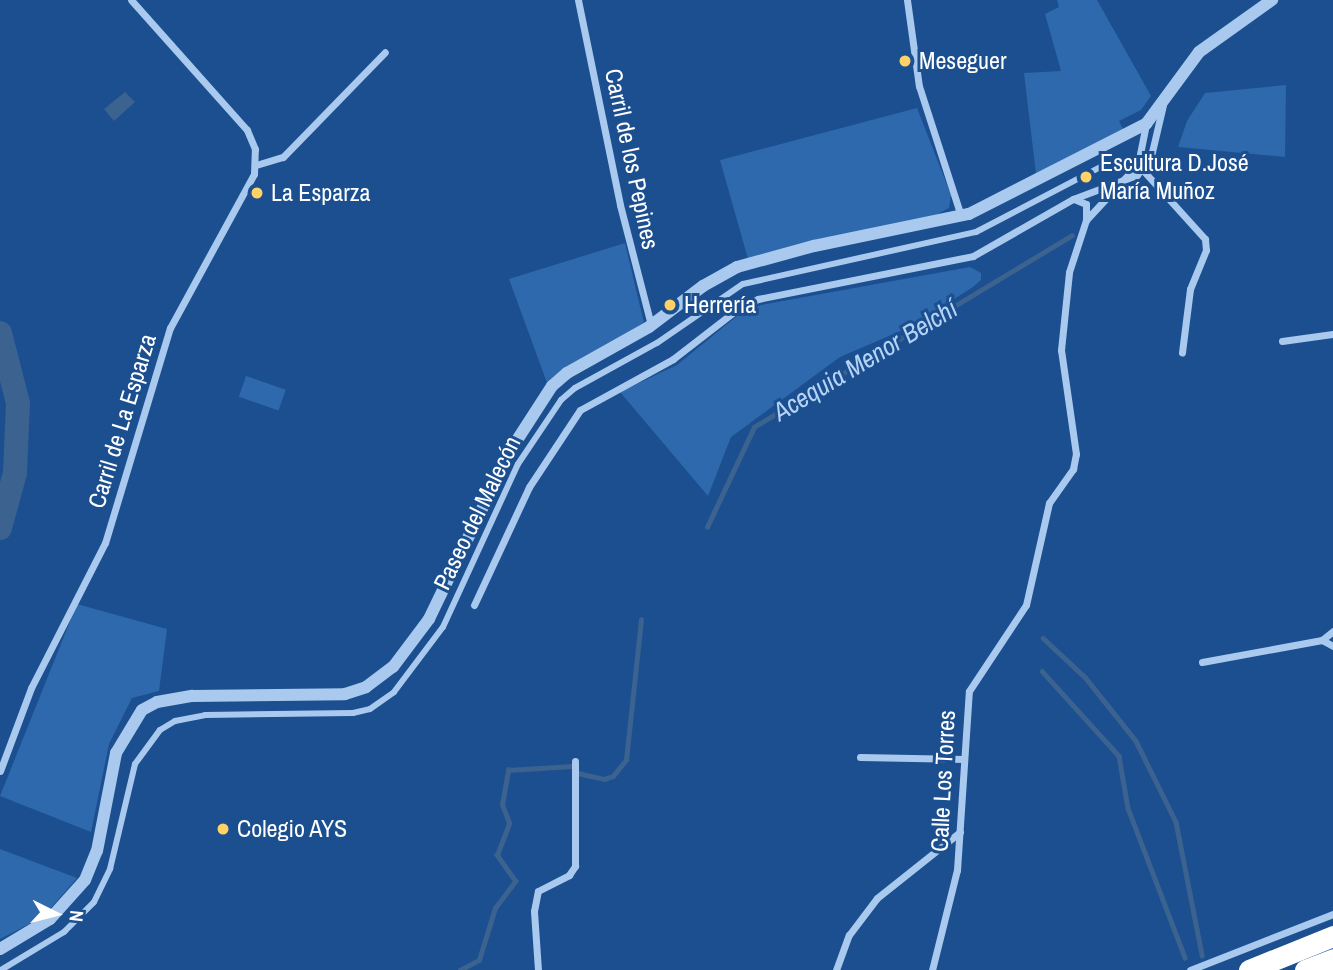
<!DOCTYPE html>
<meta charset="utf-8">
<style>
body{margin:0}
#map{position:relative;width:1333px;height:970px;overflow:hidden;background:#1b4f8f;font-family:"Archivo Narrow",sans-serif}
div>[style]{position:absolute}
.green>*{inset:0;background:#2e69ad;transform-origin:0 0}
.water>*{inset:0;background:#3c6290}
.stream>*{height:4.5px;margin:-2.25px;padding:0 2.25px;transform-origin:2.25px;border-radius:2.25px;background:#3c6290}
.river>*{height:24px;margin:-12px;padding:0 12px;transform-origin:12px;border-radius:12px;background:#3c6290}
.pedestrian>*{height:6px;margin:-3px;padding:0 3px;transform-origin:3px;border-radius:3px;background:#a9c9ee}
.minor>*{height:7px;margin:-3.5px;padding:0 3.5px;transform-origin:3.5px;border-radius:3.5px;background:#a9c9ee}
.tertiary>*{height:12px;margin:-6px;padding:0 6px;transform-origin:6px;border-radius:6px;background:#a9c9ee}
.motorway>*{height:21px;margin:-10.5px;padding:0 10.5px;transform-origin:10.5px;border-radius:10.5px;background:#fff}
.dots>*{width:19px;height:19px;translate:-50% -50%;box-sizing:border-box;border:4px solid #1b4f8f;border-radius:50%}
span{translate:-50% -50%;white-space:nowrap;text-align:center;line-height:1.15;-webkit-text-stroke:6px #1b4f8f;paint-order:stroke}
.poi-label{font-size:24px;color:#fff}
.left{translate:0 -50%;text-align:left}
.street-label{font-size:24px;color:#fff}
.water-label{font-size:26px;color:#b5d3f5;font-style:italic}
.north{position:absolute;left:21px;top:879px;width:70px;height:70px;-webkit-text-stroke:5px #1b4f8f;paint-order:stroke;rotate:96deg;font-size:19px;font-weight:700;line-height:28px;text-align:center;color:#fff}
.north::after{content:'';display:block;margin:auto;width:24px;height:32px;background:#fff;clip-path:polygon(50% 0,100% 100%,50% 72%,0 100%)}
</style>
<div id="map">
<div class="green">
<div style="clip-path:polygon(1057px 0,1097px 0,1151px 96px,1141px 110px,1119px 121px,1123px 129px,1036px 174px,1024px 73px,1061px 71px,1045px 14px,1059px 7px)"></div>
<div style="clip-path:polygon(1286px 85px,1285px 157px,1178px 147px,1187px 121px,1205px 93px)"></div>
<div style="clip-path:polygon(917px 108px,951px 195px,949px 208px,932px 217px,748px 259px,720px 160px)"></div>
<div style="clip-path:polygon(625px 243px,644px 323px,547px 383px,509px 279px)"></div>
<div style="clip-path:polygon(970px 267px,981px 273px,981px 280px,973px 287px,910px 327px,840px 357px,731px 437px,708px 496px,620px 392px,677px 365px,737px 316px,761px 305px)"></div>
<div style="left:246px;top:376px;width:42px;height:22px;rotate:19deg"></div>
<div style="clip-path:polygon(77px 604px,167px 629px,159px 691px,132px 698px,109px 744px,91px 832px,0 796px)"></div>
<div style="clip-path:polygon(0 849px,77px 878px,43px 917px,0 939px)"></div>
</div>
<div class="water">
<div style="clip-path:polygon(125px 92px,135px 102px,114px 121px,104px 109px)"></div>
</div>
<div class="stream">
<div style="left:707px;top:527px;width:110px;rotate:-64.8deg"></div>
<div style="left:754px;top:427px;width:371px;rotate:-31.1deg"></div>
<div style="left:1043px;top:638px;width:57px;rotate:42.9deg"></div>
<div style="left:1085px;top:677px;width:82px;rotate:51.4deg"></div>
<div style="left:1136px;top:741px;width:90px;rotate:63.7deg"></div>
<div style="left:1176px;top:822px;width:136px;rotate:78.9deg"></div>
<div style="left:1042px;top:671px;width:115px;rotate:47.8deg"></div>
<div style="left:1119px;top:756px;width:53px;rotate:80.2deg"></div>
<div style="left:1128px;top:808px;width:160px;rotate:69.1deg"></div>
<div style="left:578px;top:773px;width:27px;rotate:13deg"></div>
<div style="left:604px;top:779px;width:9px;rotate:-18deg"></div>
<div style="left:613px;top:776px;width:21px;rotate:-51deg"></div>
<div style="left:626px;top:760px;width:141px;rotate:-83.9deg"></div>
<div style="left:460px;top:970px;width:21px;rotate:-28deg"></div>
<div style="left:479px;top:960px;width:54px;rotate:-72.9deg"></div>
<div style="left:495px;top:908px;width:34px;rotate:-53deg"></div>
<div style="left:515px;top:881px;width:32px;rotate:-125deg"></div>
<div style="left:497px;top:855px;width:34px;rotate:-69deg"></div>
<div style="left:509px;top:823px;width:19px;rotate:-111deg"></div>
<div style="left:502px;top:805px;width:36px;rotate:-80deg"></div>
<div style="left:508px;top:770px;width:64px;rotate:-3.6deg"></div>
</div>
<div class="river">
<div style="left:0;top:333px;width:72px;rotate:75.6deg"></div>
<div style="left:18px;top:403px;width:70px;rotate:92.5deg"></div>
<div style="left:15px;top:473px;width:57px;rotate:105.3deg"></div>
</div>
<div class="pedestrian">
<div style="left:1px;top:970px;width:74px;rotate:-31.1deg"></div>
<div style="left:64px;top:932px;width:42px;rotate:-45deg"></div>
<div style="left:94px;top:902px;width:37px;rotate:-64deg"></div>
<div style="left:110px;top:869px;width:108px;rotate:-76.6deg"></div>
<div style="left:135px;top:764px;width:42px;rotate:-53.7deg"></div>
<div style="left:160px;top:730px;width:17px;rotate:-31deg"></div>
<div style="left:175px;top:721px;width:31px;rotate:-11deg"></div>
<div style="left:205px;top:715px;width:148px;rotate:-0.8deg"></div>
<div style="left:353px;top:713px;width:17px;rotate:-13deg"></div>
<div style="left:370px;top:709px;width:29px;rotate:-35deg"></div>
<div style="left:394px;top:692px;width:81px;rotate:-53deg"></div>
<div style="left:443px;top:627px;width:179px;rotate:-65.3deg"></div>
<div style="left:518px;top:464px;width:77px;rotate:-56.1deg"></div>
<div style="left:561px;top:400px;width:18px;rotate:-41deg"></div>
<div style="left:575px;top:388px;width:94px;rotate:-28.8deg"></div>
<div style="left:657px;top:343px;width:104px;rotate:-34.5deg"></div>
<div style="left:743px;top:284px;width:239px;rotate:-12.6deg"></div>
<div style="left:976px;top:232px;width:151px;rotate:-27.6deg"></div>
</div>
<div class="minor">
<div style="left:578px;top:0;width:209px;rotate:78.4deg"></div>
<div style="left:620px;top:205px;width:124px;rotate:75.5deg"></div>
<div style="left:907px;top:0;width:87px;rotate:82.1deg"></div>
<div style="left:919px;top:86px;width:137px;rotate:72.1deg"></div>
<div style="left:256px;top:165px;width:28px;rotate:-17deg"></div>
<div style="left:283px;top:157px;width:146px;rotate:-45.8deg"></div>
<div style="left:1140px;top:167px;width:97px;rotate:47.9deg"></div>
<div style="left:1205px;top:239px;width:11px;rotate:85deg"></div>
<div style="left:1206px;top:250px;width:42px;rotate:112.3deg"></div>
<div style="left:1190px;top:289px;width:64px;rotate:97.2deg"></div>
<div style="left:1074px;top:199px;width:13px;rotate:23deg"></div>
<div style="left:1086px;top:204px;width:16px;rotate:90deg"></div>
<div style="left:1282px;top:341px;width:51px;rotate:-7.8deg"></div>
<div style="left:474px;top:605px;width:130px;rotate:-65deg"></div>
<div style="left:529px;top:487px;width:92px;rotate:-56.5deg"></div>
<div style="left:580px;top:410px;width:106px;rotate:-28.7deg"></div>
<div style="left:673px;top:359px;width:78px;rotate:-37.7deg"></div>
<div style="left:735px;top:311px;width:26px;rotate:-28deg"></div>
<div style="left:758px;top:299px;width:219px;rotate:-11.3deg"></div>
<div style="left:973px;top:256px;width:115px;rotate:-29.7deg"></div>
<div style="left:1073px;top:199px;width:68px;rotate:-20.6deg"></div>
<div style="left:1137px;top:175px;width:27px;rotate:-57deg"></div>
<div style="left:1152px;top:152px;width:48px;rotate:-76.8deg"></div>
<div style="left:1322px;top:640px;width:13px;rotate:29deg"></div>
<div style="left:1202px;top:662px;width:122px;rotate:-10.4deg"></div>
<div style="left:1322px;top:640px;width:14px;rotate:-39deg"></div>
<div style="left:860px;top:757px;width:104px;rotate:1.1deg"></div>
<div style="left:0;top:771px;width:89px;rotate:-69.5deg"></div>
<div style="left:31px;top:688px;width:163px;rotate:-63deg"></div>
<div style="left:105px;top:543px;width:225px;rotate:-73.2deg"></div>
<div style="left:170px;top:328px;width:175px;rotate:-61.4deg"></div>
<div style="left:254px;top:174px;width:25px;rotate:-88deg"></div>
<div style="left:255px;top:149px;width:21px;rotate:-113deg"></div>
<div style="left:247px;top:130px;width:174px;rotate:-131.7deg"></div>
<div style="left:538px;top:970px;width:59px;rotate:-93.9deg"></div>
<div style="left:534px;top:911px;width:20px;rotate:-79deg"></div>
<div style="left:538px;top:891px;width:35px;rotate:-27deg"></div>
<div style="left:569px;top:875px;width:11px;rotate:-56deg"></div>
<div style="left:575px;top:866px;width:105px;rotate:-90deg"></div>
<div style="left:836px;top:970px;width:37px;rotate:-70deg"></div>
<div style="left:849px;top:935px;width:46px;rotate:-52.9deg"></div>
<div style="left:877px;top:898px;width:106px;rotate:-38.5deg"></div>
<div style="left:932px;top:970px;width:103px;rotate:-76deg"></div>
<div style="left:957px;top:870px;width:179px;rotate:-86.2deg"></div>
<div style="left:969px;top:691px;width:103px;rotate:-56.5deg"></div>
<div style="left:1026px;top:605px;width:105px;rotate:-77.3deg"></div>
<div style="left:1049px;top:503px;width:42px;rotate:-54.8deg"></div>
<div style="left:1073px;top:469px;width:15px;rotate:-79deg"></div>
<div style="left:1076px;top:454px;width:105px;rotate:-98.2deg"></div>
<div style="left:1061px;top:350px;width:78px;rotate:-84.1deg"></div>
<div style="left:1069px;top:272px;width:55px;rotate:-71.9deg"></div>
<div style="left:1086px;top:220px;width:76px;rotate:-47.1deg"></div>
<div style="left:1138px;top:164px;width:41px;rotate:-78.7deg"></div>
<div style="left:1190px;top:970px;width:154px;rotate:-21.4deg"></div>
</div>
<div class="tertiary">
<div style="left:0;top:949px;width:58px;rotate:-31deg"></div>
<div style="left:50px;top:919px;width:52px;rotate:-48.1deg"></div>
<div style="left:85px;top:880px;width:31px;rotate:-68deg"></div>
<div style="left:97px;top:851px;width:100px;rotate:-79deg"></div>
<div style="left:116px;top:753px;width:50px;rotate:-58.8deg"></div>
<div style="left:142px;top:710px;width:17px;rotate:-28deg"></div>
<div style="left:157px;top:702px;width:36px;rotate:-10deg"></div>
<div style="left:192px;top:696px;width:153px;rotate:-0.7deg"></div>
<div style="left:345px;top:694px;width:22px;rotate:-18deg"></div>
<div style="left:366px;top:687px;width:34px;rotate:-37deg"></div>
<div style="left:393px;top:667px;width:60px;rotate:-53.1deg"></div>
<div style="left:429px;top:619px;width:187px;rotate:-64.3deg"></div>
<div style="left:510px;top:451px;width:77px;rotate:-57.1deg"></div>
<div style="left:552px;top:386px;width:20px;rotate:-41deg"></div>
<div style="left:567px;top:373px;width:94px;rotate:-29.3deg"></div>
<div style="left:649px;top:327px;width:68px;rotate:-37.2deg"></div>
<div style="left:703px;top:286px;width:39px;rotate:-29deg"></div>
<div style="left:737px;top:267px;width:80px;rotate:-15.3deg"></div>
<div style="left:814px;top:246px;width:158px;rotate:-11.7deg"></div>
<div style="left:969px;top:214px;width:199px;rotate:-27deg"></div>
<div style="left:1146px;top:124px;width:89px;rotate:-53.6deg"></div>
<div style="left:1199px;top:52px;width:90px;rotate:-35.5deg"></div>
</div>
<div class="motorway">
<div style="left:1249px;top:970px;width:91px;rotate:-22deg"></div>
<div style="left:1305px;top:970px;width:30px;rotate:-21deg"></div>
</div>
<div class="dots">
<div style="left:905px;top:61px;background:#ffd166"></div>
<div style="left:1086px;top:177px;background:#ffd166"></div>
<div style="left:257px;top:193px;background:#ffd166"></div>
<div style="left:670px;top:305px;background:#ffd166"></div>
<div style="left:223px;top:829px;background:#ffd166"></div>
</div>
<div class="poi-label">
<span class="left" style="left:919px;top:61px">Meseguer</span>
<span class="left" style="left:1100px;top:177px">Escultura D.José<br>María Muñoz</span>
<span class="left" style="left:271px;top:193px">La Esparza</span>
<span class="left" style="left:684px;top:305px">Herrería</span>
<span class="left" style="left:237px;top:829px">Colegio AYS</span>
</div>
<div class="street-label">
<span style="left:632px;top:159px;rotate:78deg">Carril de los Pepines</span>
<span style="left:122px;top:421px;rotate:-73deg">Carril de La Esparza</span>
<span style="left:477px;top:513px;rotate:-64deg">Paseo del Malecón</span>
<span style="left:943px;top:781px;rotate:-87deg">Calle Los Torres</span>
</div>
<div class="water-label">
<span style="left:865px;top:360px;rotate:-31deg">Acequia Menor Belchí</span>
</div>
<div class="north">N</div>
</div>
